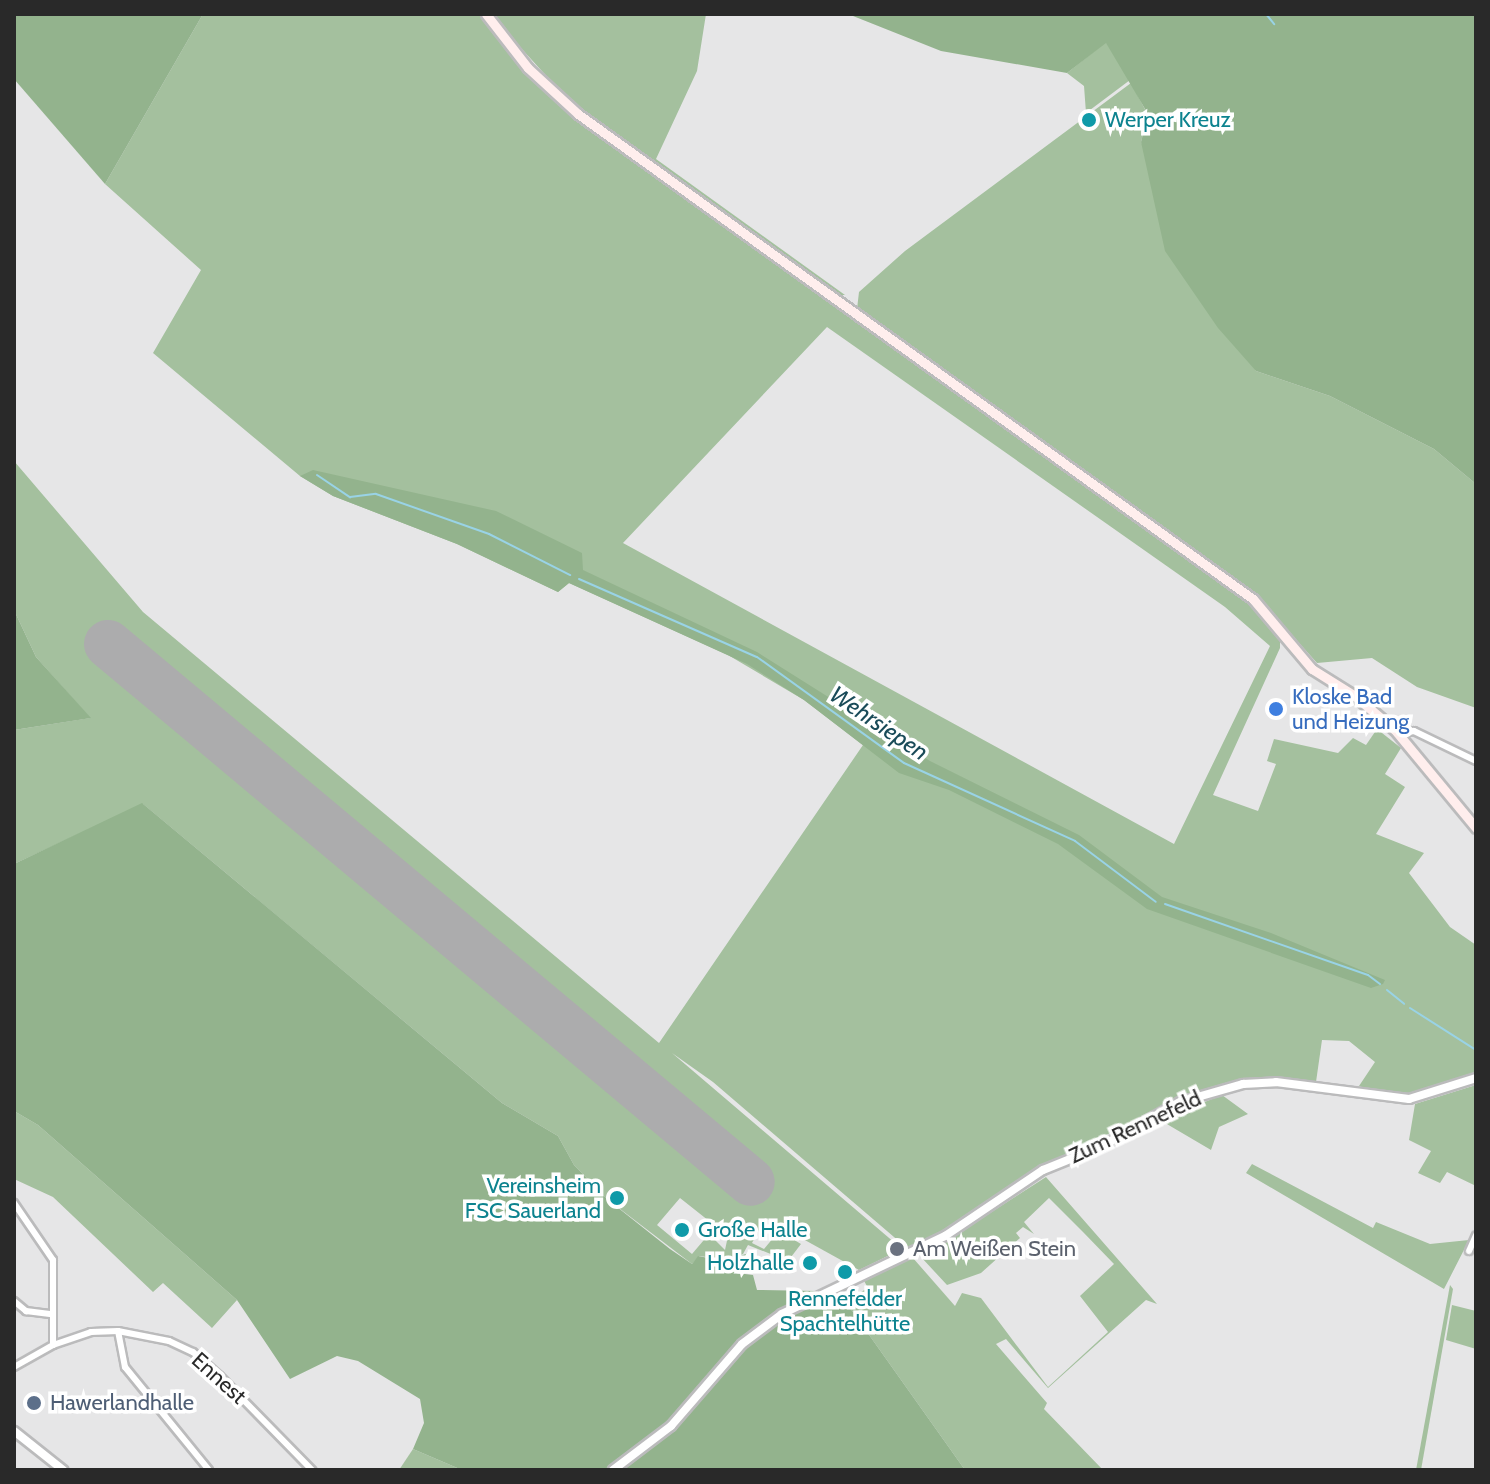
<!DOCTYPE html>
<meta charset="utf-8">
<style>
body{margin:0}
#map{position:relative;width:1490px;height:1484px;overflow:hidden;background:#e6e6e7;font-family:Cabin,sans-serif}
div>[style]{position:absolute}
.green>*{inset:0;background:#a4c09e}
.forest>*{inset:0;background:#93b38d}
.stream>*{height:2px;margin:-1px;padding:0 1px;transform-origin:1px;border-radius:1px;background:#99d3e6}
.runway>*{height:48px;margin:-24px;padding:0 24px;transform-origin:24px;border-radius:24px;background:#acacad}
.roads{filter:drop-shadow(2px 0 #bbbbbc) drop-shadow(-2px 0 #bbbbbc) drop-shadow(0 2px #bbbbbc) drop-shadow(0 -2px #bbbbbc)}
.minor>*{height:6px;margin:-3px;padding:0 3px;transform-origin:3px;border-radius:3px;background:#fff}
.tertiary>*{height:8px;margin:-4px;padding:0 4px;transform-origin:4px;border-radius:4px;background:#fff}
.secondary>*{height:9px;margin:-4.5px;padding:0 4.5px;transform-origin:4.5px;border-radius:4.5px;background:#ffeeed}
.dots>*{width:22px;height:22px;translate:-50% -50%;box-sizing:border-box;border:4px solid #fff;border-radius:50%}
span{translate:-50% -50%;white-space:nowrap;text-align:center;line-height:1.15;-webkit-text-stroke:7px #fff;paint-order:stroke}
.culture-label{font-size:22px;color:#0d838f}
.left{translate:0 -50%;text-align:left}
.right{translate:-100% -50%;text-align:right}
.shop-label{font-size:22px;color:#366cbe}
.street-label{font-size:22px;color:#292929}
.worship-label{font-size:22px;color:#5b616d}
.service-label{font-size:22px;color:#4e5e75}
.water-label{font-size:24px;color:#1a4b59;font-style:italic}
.frame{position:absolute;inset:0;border:16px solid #292929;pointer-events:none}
</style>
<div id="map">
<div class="green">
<div style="clip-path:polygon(evenodd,203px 14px,481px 14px,529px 76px,613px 146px,1246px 598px,1280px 633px,1280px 648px,1213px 795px,1258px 811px,1276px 764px,1267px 761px,1274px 739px,1338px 753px,1353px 738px,1366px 745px,1377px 729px,1401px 748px,1385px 774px,1405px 787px,1376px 834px,1424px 853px,1409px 873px,1450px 927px,1476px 945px,1476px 1075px,1410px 1096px,1371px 1091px,1359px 1086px,1375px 1062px,1349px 1041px,1322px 1040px,1316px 1082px,1254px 1079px,1182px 1098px,1053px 1161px,962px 1224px,908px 1249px,713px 1082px,672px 1053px,902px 1249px,859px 1270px,765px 1218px,752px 1243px,764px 1249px,779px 1231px,801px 1244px,788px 1261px,748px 1245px,743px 1254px,729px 1260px,699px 1256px,692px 1264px,607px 1199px,574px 1165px,558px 1136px,502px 1103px,143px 804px,14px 864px,14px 730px,90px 718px,36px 657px,14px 610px,14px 461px,143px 612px,659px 1043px,863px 745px,804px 700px,728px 655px,569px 583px,558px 592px,457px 544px,333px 496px,300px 476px,153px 353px,201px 270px,105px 184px,203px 14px,827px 327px,1225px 607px,1270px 646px,1174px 844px,623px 543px,827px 327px,203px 14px,680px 1198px,728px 1236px,725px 1250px,709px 1234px,692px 1254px,657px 1225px,680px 1198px)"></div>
<div style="clip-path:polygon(490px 14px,706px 14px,697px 71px,656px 159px,845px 295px,835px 295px,570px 102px)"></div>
<div style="clip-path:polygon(1106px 42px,1130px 80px,1086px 113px,1084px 86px,1067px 73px)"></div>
<div style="clip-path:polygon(1131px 83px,1148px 115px,1141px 142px,1256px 371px,1330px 396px,1434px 449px,1476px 484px,1476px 708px,1417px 687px,1372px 658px,1317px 663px,1265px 605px,857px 309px,859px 292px,905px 251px)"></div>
<div style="clip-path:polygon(1476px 1085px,1476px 1186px,1447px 1172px,1440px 1183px,1418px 1173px,1431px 1151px,1409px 1140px,1415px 1104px)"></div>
<div style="clip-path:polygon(1222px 1095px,1248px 1114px,1219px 1127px,1211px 1150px,1160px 1120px)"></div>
<div style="clip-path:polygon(14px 1111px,38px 1125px,237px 1300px,212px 1328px,163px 1283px,153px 1292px,53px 1197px,14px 1179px)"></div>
<div style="clip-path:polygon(1252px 1164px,1373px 1228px,1376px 1222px,1430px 1244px,1469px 1240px,1444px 1289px,1246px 1173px)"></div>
<div style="clip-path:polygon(1046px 1177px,1157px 1304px,1146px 1300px,1048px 1388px,1006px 1339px,996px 1344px,1047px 1403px,1044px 1409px,1103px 1470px,965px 1470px,845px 1301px,868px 1288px,863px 1279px,913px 1258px,955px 1306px,962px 1293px,981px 1298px,1048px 1387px,1108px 1332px,1080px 1296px,1114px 1264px,1083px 1232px,1049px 1198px,1024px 1222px,1034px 1234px,1023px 1227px,1016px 1233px,1020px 1238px,981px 1273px,947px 1285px,921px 1257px)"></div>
<div style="clip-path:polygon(1450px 1285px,1453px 1289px,1421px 1470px,1416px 1470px)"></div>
<div style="clip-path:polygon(1452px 1305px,1476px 1311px,1476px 1349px,1446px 1340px)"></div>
<div style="clip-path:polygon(413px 1449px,462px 1470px,399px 1470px)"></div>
</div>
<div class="forest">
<div style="clip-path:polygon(14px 14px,203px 14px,105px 184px,14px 79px)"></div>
<div style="clip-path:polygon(848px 14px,1476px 14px,1476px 484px,1434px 449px,1330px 396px,1256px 371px,1218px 328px,1165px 251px,1141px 142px,1148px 114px,1106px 43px,1067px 73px,941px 51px)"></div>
<div style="clip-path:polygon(313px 470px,496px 511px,582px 553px,583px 570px,757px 652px,930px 761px,1079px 835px,1162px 897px,1271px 933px,1385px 980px,1383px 984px,1371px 988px,1147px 909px,1058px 844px,949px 790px,899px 773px,804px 700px,747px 664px,569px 583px,558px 592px,457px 544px,333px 496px,300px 476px)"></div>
<div style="clip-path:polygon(14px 610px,36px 657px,91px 718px,14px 730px)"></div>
<div style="clip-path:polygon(142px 803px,502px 1103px,558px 1136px,574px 1165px,607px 1199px,670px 1249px,692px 1264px,698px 1256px,724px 1261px,749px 1253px,758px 1260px,740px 1261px,737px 1273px,753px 1275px,757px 1290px,817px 1291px,845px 1301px,965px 1470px,462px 1470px,413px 1449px,424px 1423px,420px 1399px,358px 1361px,337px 1356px,290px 1379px,237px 1300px,38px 1125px,14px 1111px,14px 864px)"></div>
</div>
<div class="stream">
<div style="left:1266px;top:14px;width:13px;rotate:51deg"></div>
<div style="left:317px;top:475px;width:40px;rotate:34deg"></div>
<div style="left:350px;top:497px;width:26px;rotate:-7deg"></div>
<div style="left:376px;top:494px;width:120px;rotate:19.5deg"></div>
<div style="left:489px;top:534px;width:91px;rotate:26.8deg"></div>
<div style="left:579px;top:579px;width:194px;rotate:23.7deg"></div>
<div style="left:757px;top:657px;width:181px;rotate:35.8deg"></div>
<div style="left:904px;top:763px;width:188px;rotate:24.5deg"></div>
<div style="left:1075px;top:841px;width:101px;rotate:37deg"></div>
<div style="left:1165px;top:904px;width:215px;rotate:19.3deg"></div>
<div style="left:1368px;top:975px;width:15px;rotate:37deg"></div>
<div style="left:1387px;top:990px;width:22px;rotate:39deg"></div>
<div style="left:1410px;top:1008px;width:78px;rotate:32.5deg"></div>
</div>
<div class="runway">
<div style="left:108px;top:644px;width:838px;rotate:39.92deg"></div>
</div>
<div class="roads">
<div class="minor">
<div style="left:1398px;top:734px;width:16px;rotate:-11deg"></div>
<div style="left:1414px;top:731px;width:69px;rotate:25.8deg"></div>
<div style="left:14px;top:1203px;width:69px;rotate:55.6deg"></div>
<div style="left:53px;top:1260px;width:85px;rotate:90deg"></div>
<div style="left:1469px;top:1251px;width:17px;rotate:-66deg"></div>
<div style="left:14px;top:1301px;width:16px;rotate:40deg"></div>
<div style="left:26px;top:1311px;width:26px;rotate:7deg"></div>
<div style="left:118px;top:1331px;width:37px;rotate:79deg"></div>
<div style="left:125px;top:1367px;width:133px;rotate:50.8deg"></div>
<div style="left:14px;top:1367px;width:45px;rotate:-29.4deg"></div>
<div style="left:53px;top:1345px;width:40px;rotate:-18.9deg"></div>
<div style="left:91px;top:1332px;width:27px;rotate:-2deg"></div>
<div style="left:118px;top:1331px;width:52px;rotate:11.1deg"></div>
<div style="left:169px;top:1341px;width:26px;rotate:25deg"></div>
<div style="left:193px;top:1352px;width:36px;rotate:42deg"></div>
<div style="left:220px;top:1376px;width:132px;rotate:45.6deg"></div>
</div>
<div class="tertiary">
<div style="left:14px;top:1431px;width:63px;rotate:38.5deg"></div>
<div style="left:613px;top:1470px;width:73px;rotate:-37.2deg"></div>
<div style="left:671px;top:1426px;width:108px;rotate:-49.1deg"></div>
<div style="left:742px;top:1344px;width:50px;rotate:-36.9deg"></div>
<div style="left:782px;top:1314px;width:181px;rotate:-25.6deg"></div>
<div style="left:945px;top:1236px;width:118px;rotate:-34deg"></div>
<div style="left:1043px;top:1170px;width:64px;rotate:-22.1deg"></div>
<div style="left:1102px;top:1146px;width:90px;rotate:-29.4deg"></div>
<div style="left:1180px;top:1102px;width:66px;rotate:-15.9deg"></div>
<div style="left:1243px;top:1084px;width:33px;rotate:-3deg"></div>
<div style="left:1276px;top:1082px;width:134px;rotate:7.3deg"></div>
<div style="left:1409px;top:1099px;width:70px;rotate:-17.4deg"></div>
</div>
<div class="secondary">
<div style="left:486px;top:14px;width:68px;rotate:52.1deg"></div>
<div style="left:528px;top:68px;width:68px;rotate:42.6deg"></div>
<div style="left:578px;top:114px;width:831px;rotate:35.7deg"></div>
<div style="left:1253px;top:599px;width:92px;rotate:49.9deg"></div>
<div style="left:1312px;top:669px;width:51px;rotate:32.1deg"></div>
<div style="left:1355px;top:696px;width:52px;rotate:40.4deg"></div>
<div style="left:1395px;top:730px;width:127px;rotate:50.4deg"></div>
</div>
</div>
<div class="dots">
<div style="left:1089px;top:120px;background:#0f9aa8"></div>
<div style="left:1276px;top:709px;background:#3f7fe0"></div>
<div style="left:617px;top:1198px;background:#0f9aa8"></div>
<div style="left:682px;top:1230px;background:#0f9aa8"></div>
<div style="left:897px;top:1249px;background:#6b7280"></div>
<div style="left:810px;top:1263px;background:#0f9aa8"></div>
<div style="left:845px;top:1272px;background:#0f9aa8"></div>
<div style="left:34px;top:1403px;background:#5c6f8a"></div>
</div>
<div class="culture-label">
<span class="left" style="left:1105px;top:120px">Werper Kreuz</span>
<span class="right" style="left:601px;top:1198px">Vereinsheim<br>FSC Sauerland</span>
<span class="left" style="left:698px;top:1230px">Große Halle</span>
<span class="right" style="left:794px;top:1263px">Holzhalle</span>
<span style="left:845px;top:1311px">Rennefelder<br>Spachtelhütte</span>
</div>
<div class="shop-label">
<span class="left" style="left:1292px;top:709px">Kloske Bad<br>und Heizung</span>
</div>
<div class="street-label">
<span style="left:1135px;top:1127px;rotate:-25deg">Zum Rennefeld</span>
<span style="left:219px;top:1378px;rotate:42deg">Ennest</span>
</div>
<div class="worship-label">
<span class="left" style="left:913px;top:1249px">Am Weißen Stein</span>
</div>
<div class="service-label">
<span class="left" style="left:50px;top:1403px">Hawerlandhalle</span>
</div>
<div class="water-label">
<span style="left:879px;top:723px;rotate:34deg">Wehrsiepen</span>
</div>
<div class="frame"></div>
</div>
